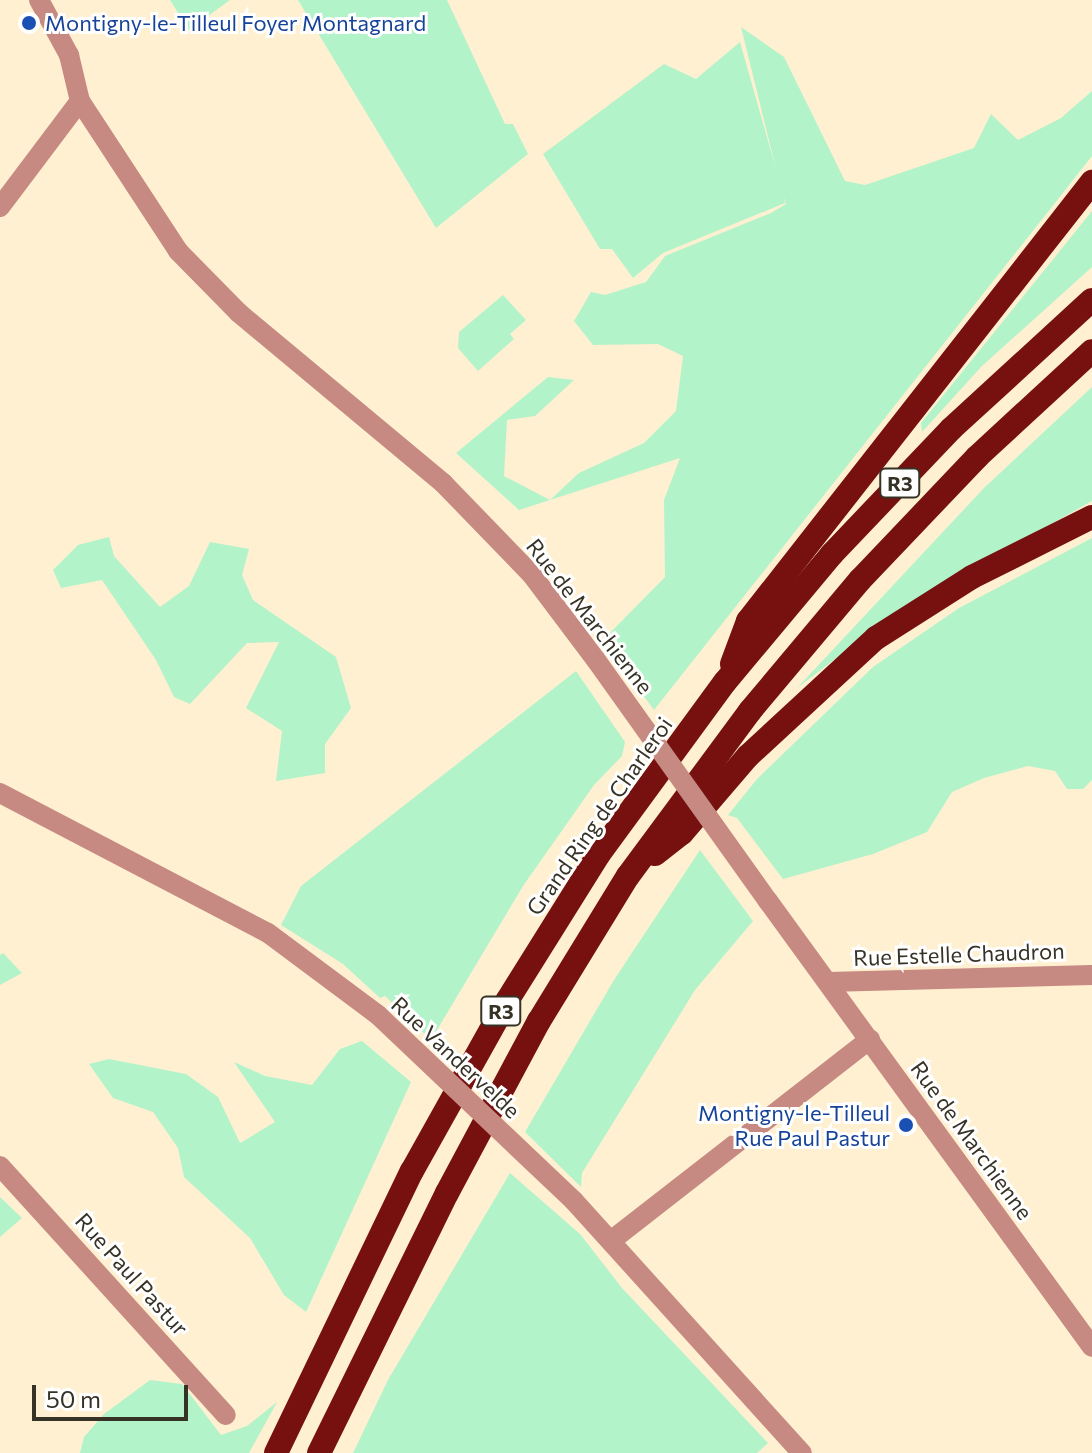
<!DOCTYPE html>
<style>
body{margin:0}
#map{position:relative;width:1092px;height:1453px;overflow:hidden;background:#fef0d1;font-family:Commissioner,sans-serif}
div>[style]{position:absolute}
.green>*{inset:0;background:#b3f3ca}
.minor>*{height:20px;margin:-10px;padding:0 10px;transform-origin:10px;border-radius:10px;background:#c78a82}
.highway>*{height:24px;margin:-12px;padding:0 12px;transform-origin:12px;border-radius:12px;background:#761110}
.minor-bridge>*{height:20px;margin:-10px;padding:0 10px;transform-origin:10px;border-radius:10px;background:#c78a82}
.dots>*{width:22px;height:22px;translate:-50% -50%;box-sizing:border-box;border:4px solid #fff;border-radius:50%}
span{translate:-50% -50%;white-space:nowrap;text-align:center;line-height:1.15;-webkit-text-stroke:6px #fff;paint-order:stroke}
.shield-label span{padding:2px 6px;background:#fff;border:2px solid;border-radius:6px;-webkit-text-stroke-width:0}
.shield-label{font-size:20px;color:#373226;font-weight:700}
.transit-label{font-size:22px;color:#164399}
.left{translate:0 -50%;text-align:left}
.right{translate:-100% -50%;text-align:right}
.street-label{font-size:22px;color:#373226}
.scale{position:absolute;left:32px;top:1385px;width:156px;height:36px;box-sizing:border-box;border:4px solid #373226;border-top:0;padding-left:10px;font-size:24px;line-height:28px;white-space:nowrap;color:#373226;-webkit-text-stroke:6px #fff;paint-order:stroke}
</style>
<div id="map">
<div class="green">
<div style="clip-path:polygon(170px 0,230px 0,189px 30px)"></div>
<div style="clip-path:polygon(298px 0,447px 0,505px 124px,513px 124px,528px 154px,436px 228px)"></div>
<div style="clip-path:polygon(741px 27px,784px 57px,845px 181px,865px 185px,974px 148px,991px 114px,1018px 140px,1061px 118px,1092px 91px,1092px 156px,654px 710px,603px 640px,665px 577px,664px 500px,680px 458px,519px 510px,456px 453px,548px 377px,574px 380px,535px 416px,507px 420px,504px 476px,550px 500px,579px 473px,644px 443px,676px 411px,683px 356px,658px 344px,593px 345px,574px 321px,591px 292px,605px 295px,646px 282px,665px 256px,771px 213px,786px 204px,784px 197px,785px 203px,663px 253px,633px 278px,612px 249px,600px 249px,543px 154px,664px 64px,696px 79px,740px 42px,776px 169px)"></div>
<div style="clip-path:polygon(1092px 211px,1092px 267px,982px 366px,922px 432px,921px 423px)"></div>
<div style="clip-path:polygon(503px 295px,526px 320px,510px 334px,514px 339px,478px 371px,458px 348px,459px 332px)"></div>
<div style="clip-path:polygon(1092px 387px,1092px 501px,905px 606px,797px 688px,984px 488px)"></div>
<div style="clip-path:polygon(109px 537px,114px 556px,160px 607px,189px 586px,210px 542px,249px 549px,242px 575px,253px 600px,336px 657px,351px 708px,325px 744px,325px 773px,276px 781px,282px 731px,246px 708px,279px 642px,247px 643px,190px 704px,174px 697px,156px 660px,102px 580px,61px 588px,53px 570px,78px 545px)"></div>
<div style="clip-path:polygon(1092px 538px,1092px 780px,1083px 789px,1067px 789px,1055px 771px,1028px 766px,984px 778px,952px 792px,927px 832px,873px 854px,783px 879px,737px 818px,728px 815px,757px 779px,873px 667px,959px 608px)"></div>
<div style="clip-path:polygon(576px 671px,625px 742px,622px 756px,594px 785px,523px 886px,431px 1040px,385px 996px,380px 998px,343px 964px,281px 925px,301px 886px)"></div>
<div style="clip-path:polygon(700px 850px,753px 921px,695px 990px,582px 1173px,581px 1187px,525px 1132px,614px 980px)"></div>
<div style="clip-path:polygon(3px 953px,22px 973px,0 985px,0 955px)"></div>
<div style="clip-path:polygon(362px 1041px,411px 1082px,306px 1312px,284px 1295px,250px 1238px,184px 1177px,178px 1148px,153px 1112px,113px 1098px,89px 1064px,109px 1059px,186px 1074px,218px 1097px,240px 1143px,275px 1122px,234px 1062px,265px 1076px,312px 1085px,340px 1049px)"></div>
<div style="clip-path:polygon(510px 1173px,580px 1234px,622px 1288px,768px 1443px,757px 1453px,353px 1453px,388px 1380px)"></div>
<div style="clip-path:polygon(0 1197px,22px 1218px,0 1237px)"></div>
<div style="clip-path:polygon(150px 1380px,182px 1384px,221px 1435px,247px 1426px,277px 1402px,249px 1453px,80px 1453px,84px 1437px,104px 1414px)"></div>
</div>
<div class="minor">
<div style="left:39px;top:0;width:63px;rotate:61.4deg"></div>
<div style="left:69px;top:55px;width:47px;rotate:76.6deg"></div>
<div style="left:80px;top:101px;width:179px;rotate:56.8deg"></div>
<div style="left:178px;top:251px;width:87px;rotate:45.5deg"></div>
<div style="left:239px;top:313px;width:266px;rotate:39.8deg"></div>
<div style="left:443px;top:483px;width:128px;rotate:45.9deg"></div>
<div style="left:532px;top:575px;width:106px;rotate:53deg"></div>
<div style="left:0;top:207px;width:133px;rotate:-53deg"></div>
<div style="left:0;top:793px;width:302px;rotate:27.6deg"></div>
<div style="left:268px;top:933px;width:137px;rotate:36.7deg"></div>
<div style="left:768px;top:901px;width:551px;rotate:54deg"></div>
<div style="left:828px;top:982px;width:264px;rotate:-1.5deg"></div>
<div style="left:0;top:1166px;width:336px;rotate:47.8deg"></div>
<div style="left:574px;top:1201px;width:340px;rotate:47.9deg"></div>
<div style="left:612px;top:1240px;width:327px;rotate:-37.9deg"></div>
</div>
<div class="highway">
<div style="left:732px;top:664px;width:46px;rotate:-69.6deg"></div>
<div style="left:748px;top:621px;width:558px;rotate:-51.92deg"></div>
<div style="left:655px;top:854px;width:34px;rotate:-38deg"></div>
<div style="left:682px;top:833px;width:101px;rotate:-49.4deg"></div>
<div style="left:748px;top:756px;width:174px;rotate:-42.7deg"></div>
<div style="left:876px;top:638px;width:114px;rotate:-32.4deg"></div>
<div style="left:972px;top:577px;width:134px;rotate:-26.6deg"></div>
<div style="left:276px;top:1453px;width:313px;rotate:-64.3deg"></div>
<div style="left:412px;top:1171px;width:195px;rotate:-60.8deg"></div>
<div style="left:507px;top:1001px;width:173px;rotate:-58deg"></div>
<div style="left:599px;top:854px;width:213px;rotate:-53.8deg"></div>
<div style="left:725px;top:682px;width:167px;rotate:-50.1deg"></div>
<div style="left:832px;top:554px;width:173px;rotate:-46.4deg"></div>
<div style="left:951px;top:429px;width:191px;rotate:-42.5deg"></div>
<div style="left:319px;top:1453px;width:290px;rotate:-63.8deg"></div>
<div style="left:447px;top:1193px;width:195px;rotate:-61.9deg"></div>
<div style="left:539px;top:1021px;width:170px;rotate:-58.5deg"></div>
<div style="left:628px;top:876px;width:205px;rotate:-53.5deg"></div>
<div style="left:750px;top:711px;width:171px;rotate:-50deg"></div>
<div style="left:860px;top:580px;width:170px;rotate:-46.4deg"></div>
<div style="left:977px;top:457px;width:156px;rotate:-42.7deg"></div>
</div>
<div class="minor-bridge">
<div style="left:596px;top:660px;width:296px;rotate:54.5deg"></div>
<div style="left:378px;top:1015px;width:270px;rotate:43.5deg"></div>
</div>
<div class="dots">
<div style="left:29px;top:23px;background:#1a4fb4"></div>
<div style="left:906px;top:1125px;background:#1a4fb4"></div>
</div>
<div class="shield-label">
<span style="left:900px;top:483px">R3</span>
<span style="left:501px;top:1011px">R3</span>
</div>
<div class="transit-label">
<span class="left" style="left:45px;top:23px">Montigny-le-Tilleul Foyer Montagnard</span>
<span class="right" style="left:890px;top:1125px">Montigny-le-Tilleul<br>Rue Paul Pastur</span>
</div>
<div class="street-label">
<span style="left:590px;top:616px;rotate:52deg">Rue de Marchienne</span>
<span style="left:599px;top:816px;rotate:-55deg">Grand Ring de Charleroi</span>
<span style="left:959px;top:954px;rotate:-2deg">Rue Estelle Chaudron</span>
<span style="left:456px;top:1057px;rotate:43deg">Rue Vandervelde</span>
<span style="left:972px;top:1140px;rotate:54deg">Rue de Marchienne</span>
<span style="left:132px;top:1274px;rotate:48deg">Rue Paul Pastur</span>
</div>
<div class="scale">50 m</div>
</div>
